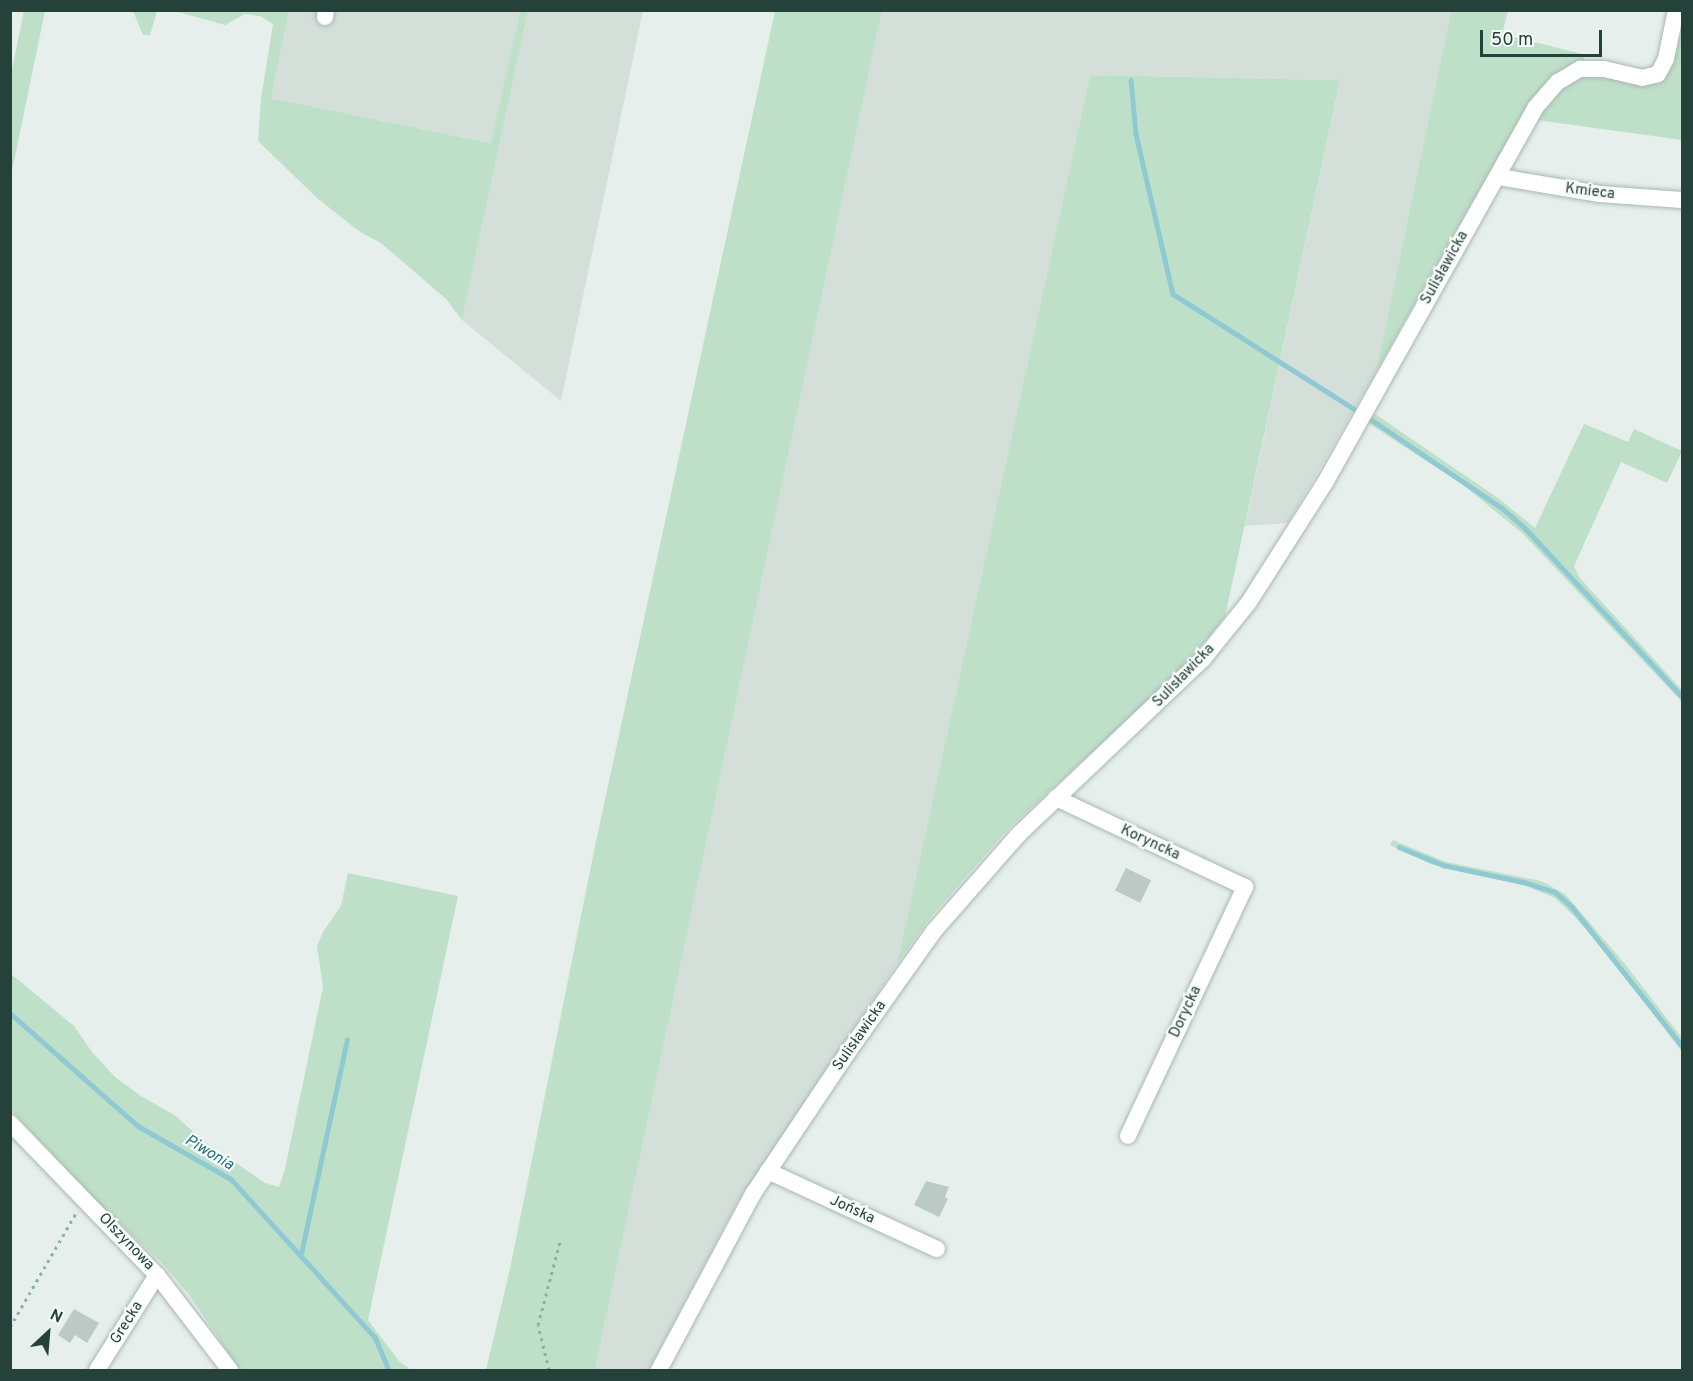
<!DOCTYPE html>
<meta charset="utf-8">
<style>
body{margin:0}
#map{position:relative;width:1693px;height:1381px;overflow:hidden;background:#e6efeb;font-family:Overpass,sans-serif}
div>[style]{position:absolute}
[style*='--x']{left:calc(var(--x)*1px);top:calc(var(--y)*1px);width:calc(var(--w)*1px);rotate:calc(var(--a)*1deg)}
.built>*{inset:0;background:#d4dfda}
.green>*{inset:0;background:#bfe0c8}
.stream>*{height:4.5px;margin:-2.25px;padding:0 2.25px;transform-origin:2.25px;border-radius:2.25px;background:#8ec9d4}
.building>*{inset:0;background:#bbcac4;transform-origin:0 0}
.path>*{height:3px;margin-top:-1.5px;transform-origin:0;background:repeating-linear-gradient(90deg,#86b3a5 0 3px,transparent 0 7.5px)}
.roads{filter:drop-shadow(0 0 2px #a8b8b2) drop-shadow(0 0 2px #a8b8b2)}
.minor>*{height:16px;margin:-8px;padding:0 8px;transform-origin:8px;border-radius:8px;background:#fff}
span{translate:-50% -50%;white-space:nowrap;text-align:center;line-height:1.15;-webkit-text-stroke:4.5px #f7fbf9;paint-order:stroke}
.street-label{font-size:15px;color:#24423a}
.water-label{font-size:16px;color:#1c6f80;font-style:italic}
.frame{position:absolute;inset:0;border:12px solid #24423a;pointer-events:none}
.north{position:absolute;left:18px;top:1303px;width:60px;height:60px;-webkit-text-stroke:4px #f7fbf9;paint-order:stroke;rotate:26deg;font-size:16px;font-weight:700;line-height:24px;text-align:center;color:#24423a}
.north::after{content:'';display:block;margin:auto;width:21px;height:27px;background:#24423a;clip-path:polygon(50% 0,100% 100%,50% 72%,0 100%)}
.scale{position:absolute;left:1480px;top:30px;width:122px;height:27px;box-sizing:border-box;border:3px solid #24423a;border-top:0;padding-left:8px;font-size:18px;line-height:21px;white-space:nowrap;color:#24423a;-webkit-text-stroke:4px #f7fbf9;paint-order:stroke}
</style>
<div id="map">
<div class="built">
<i style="clip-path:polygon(289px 11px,520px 11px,492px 143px,271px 98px)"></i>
<i style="clip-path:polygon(528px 11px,643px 11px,561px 401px,462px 320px)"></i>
<i style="clip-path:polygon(882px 11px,1451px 11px,1376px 372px,1288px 523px,1245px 526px,1341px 77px,1337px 80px,1090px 75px,897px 964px,737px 1203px,649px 1370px,595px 1370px)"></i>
</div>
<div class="green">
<i style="clip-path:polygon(24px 11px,45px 11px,11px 176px,11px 74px)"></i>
<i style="clip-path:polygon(133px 11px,157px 11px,150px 35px,143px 35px)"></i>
<i style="clip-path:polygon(175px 11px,289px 11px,271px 98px,491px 143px,520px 11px,528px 11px,462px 320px,446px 299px,381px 243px,360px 232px,317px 198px,258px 141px,261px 99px,273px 24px,260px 16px,245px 14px,225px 25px)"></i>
<i style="clip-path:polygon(775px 11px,882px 11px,595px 1370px,486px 1370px,510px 1269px,594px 851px)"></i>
<i style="clip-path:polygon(1451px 11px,1508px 11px,1502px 34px,1586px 55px,1583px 61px,1574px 64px,1468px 209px,1376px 372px)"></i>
<i style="clip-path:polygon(1682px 15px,1682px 140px,1537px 120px,1544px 106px,1569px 80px,1592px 74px,1646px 85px,1659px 84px,1672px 65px)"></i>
<i style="clip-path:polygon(1090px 75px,1337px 80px,1341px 76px,1225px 617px,1180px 672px,1008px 829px,930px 918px,897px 964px)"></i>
<i style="clip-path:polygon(1375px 414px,1498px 498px,1535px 528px,1584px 424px,1628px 442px,1634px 429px,1682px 451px,1667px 483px,1621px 462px,1574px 566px,1579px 577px,1682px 690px,1682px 702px,1522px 533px,1463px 485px,1368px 423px)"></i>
<i style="clip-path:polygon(1393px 840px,1446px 862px,1541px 881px,1565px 894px,1625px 964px,1682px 1038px,1682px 1052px,1616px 965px,1578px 920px,1555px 898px,1526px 886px,1430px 864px,1390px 845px)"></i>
<i style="clip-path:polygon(348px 873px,458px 896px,368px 1320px,399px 1361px,411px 1370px,240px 1370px,190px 1296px,163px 1264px,90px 1195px,11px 1110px,10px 973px,74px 1026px,92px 1052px,115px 1077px,141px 1096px,176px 1116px,202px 1140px,265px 1183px,279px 1187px,285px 1169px,323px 987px,317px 946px,323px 932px,341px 906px)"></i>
</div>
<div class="stream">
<i style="--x:1131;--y:80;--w:54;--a:84.7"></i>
<i style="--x:1136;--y:134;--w:164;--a:77"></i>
<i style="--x:1173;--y:294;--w:214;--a:32.4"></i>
<i style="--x:1372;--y:420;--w:157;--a:34.1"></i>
<i style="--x:1502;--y:508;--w:32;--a:41"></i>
<i style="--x:1526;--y:529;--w:229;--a:47"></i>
<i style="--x:1399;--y:847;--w:48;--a:22.2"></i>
<i style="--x:1443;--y:865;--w:83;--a:11.9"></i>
<i style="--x:1524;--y:882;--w:33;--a:18"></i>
<i style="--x:1555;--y:892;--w:23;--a:41"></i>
<i style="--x:1572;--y:907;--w:177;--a:51.6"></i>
<i style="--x:10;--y:1013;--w:171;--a:41.4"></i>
<i style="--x:138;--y:1126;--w:107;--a:29.7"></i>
<i style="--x:231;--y:1179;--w:214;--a:47.7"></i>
<i style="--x:375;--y:1337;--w:36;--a:67"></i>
<i style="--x:301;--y:1254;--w:219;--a:-77.9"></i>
</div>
<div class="building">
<i style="left:1126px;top:868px;width:28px;height:25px;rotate:26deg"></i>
<i style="clip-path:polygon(926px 1181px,949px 1187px,945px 1197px,948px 1199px,939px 1217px,914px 1205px)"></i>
<i style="clip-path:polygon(74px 1309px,99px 1323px,87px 1343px,75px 1335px,70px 1343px,58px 1335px)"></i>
</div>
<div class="path">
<i style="--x:10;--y:1327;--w:132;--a:-59.9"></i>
<i style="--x:549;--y:1370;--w:46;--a:-103.7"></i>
<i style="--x:538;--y:1325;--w:86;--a:-75.2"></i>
</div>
<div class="roads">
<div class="minor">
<i style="--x:325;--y:17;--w:7;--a:-82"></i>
<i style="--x:1499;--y:177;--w:102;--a:9.6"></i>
<i style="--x:1600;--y:194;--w:82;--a:4.2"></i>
<i style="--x:1056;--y:798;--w:209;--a:25.2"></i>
<i style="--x:1245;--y:887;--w:275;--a:115.2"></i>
<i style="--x:10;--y:1123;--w:211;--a:46"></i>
<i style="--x:157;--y:1275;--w:120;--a:52.5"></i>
<i style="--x:768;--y:1171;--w:186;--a:24.8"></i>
<i style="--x:97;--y:1370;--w:112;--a:-57.7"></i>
<i style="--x:659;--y:1370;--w:200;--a:-61.9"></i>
<i style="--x:753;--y:1194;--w:171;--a:-56.2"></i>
<i style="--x:848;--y:1052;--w:148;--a:-54.6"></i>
<i style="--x:934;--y:931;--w:128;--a:-48.8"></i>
<i style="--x:1018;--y:835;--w:255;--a:-43.6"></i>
<i style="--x:1203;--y:659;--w:73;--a:-51.1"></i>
<i style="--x:1249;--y:602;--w:143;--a:-57.5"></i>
<i style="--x:1326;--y:481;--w:428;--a:-60.7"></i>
<i style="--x:1535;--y:108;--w:35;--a:-49"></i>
<i style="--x:1558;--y:82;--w:26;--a:-31"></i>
<i style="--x:1580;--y:69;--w:24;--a:0"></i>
<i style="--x:1604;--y:69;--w:39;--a:13"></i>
<i style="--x:1642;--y:78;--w:16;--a:-14"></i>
<i style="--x:1658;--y:74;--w:17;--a:-62"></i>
<i style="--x:1666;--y:59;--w:50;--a:-78.5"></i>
</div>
</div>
<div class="street-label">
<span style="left:1590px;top:192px;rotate:7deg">Kmieca</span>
<span style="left:1445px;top:268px;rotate:-61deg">Sulisławicka</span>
<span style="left:1184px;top:676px;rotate:-46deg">Sulisławicka</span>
<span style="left:1150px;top:843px;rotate:25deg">Koryncka</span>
<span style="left:1186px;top:1012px;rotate:-65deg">Dorycka</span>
<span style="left:860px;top:1036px;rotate:-55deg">Sulisławicka</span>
<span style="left:852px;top:1210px;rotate:25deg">Jońska</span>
<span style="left:126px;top:1242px;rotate:46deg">Olszynowa</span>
<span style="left:127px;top:1323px;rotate:-58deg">Grecka</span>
</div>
<div class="water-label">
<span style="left:209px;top:1153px;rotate:31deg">Piwonia</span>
</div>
<div class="frame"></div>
<div class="north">N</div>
<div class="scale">50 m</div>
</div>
